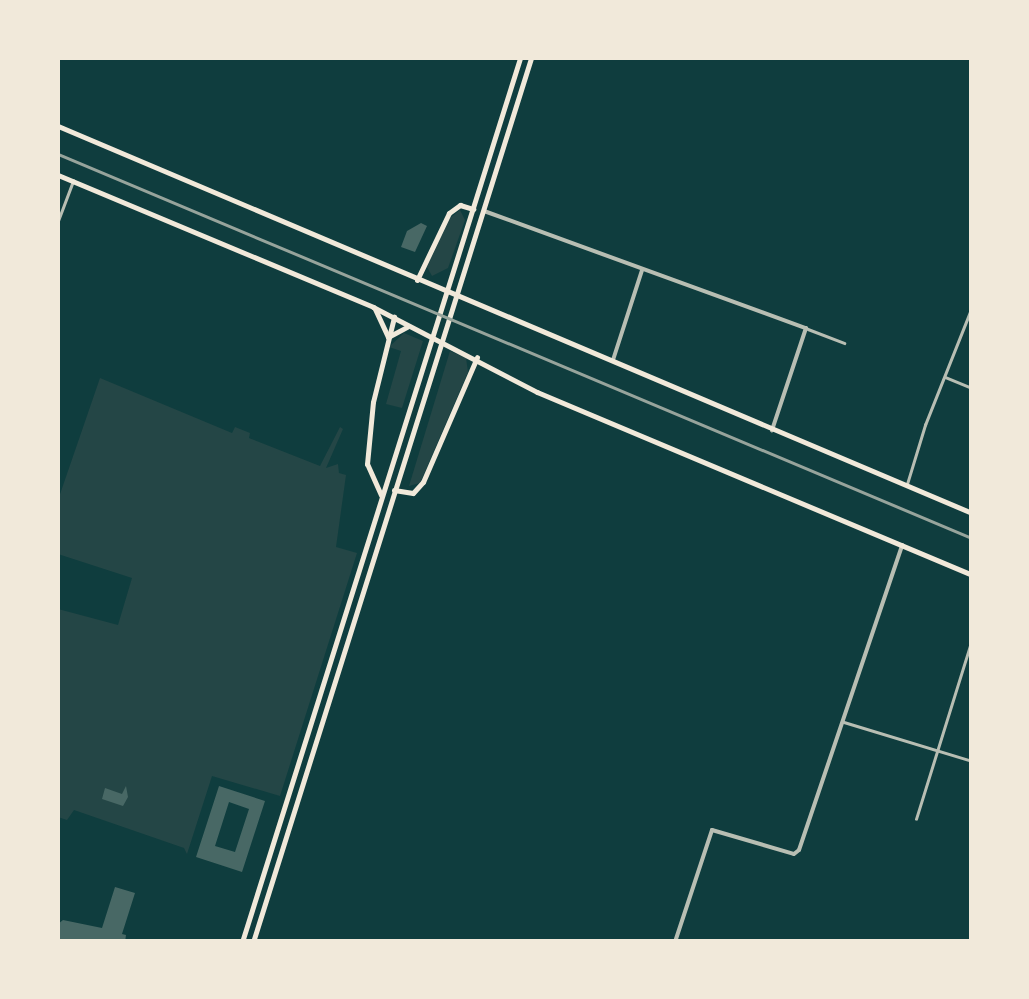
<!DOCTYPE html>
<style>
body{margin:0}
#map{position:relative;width:1029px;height:999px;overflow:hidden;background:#0f3d3e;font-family:"Golos Text",sans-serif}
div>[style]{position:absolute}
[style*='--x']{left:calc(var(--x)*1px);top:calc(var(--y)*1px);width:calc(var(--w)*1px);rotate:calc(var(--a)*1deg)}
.green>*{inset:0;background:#244646}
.building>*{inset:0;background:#486865}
.minor>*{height:2.5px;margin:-1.25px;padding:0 1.25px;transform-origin:1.25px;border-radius:1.25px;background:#b8beb3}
.tertiary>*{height:4px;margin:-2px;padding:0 2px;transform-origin:2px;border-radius:2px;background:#b8beb3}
.primary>*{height:5px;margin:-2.5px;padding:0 2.5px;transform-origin:2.5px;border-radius:2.5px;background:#f1e9da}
.rail>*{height:2.5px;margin:-1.25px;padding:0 1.25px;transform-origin:1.25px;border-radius:1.25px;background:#97a49c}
span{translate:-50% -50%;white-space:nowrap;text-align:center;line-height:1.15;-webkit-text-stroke:10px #f1e9da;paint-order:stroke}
.frame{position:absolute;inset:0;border:60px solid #f1e9da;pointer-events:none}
</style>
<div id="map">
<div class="green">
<i style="clip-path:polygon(460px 210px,465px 220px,448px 268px,432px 276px,427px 267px,450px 218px)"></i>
<i style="clip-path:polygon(404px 333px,423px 341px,402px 408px,386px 404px,401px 351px,389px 347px)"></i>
<i style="clip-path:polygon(450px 351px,466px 358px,468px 372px,420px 483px,409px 486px)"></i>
<i style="clip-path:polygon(100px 378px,232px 433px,235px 427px,250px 433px,249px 438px,320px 466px,340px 427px,343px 429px,326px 468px,338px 464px,339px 473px,346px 475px,336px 547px,357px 553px,280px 796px,212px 776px,187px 854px,184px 848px,74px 810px,67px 820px,58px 817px,58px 609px,118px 625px,132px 578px,58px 554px,58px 500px)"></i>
</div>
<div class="building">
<i style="clip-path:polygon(421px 223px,427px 226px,415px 252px,401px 247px,407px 231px)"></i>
<i style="clip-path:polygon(126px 786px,128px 797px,123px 806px,102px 799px,105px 788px,122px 794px)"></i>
<i style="clip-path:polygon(evenodd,219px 786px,265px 801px,242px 872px,196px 857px,219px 786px,229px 802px,249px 809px,235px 852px,215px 846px,229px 802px)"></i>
<i style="clip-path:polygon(115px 887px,135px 893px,122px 934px,126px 935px,125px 942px,58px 942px,58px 924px,63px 920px,102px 928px)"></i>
</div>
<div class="minor">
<i style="--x:58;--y:221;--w:43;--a:-69.4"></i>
<i style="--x:808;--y:329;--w:39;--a:21"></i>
<i style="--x:945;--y:377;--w:29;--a:22"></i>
<i style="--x:907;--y:484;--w:62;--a:-73"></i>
<i style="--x:925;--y:425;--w:127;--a:-68.3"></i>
<i style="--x:844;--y:722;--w:134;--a:16.9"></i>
<i style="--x:916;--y:819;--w:189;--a:-72.7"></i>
</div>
<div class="tertiary">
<i style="--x:484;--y:211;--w:343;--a:20"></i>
<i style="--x:806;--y:328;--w:108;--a:108.4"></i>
<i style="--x:613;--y:360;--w:95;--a:-72.1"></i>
<i style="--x:675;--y:942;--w:118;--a:-71.7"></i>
<i style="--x:712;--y:830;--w:85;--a:16.3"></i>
<i style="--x:794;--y:854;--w:6;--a:-39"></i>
<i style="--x:799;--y:850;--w:322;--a:-71.3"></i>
</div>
<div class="primary">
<i style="--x:58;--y:126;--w:993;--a:22.95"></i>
<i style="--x:58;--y:175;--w:342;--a:22.7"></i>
<i style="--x:373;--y:307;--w:185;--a:27.4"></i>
<i style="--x:537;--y:392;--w:472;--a:22.8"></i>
<i style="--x:417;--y:280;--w:74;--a:-64.5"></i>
<i style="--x:449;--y:213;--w:14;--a:-36"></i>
<i style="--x:460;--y:205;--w:14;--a:17"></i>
<i style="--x:375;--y:309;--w:31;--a:65"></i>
<i style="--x:388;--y:337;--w:21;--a:-28"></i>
<i style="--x:394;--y:490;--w:19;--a:9"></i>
<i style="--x:413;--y:493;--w:15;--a:-48"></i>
<i style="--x:423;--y:482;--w:136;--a:-66.6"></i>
<i style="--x:381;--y:495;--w:34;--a:-114"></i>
<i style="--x:367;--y:464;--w:62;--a:-84.5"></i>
<i style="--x:373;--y:402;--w:88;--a:-76.1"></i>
<i style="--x:242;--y:942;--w:927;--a:-72.54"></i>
<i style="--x:253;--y:942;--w:927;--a:-72.54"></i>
</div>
<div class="rail">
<i style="--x:58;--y:154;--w:991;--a:22.79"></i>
</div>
<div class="frame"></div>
</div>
